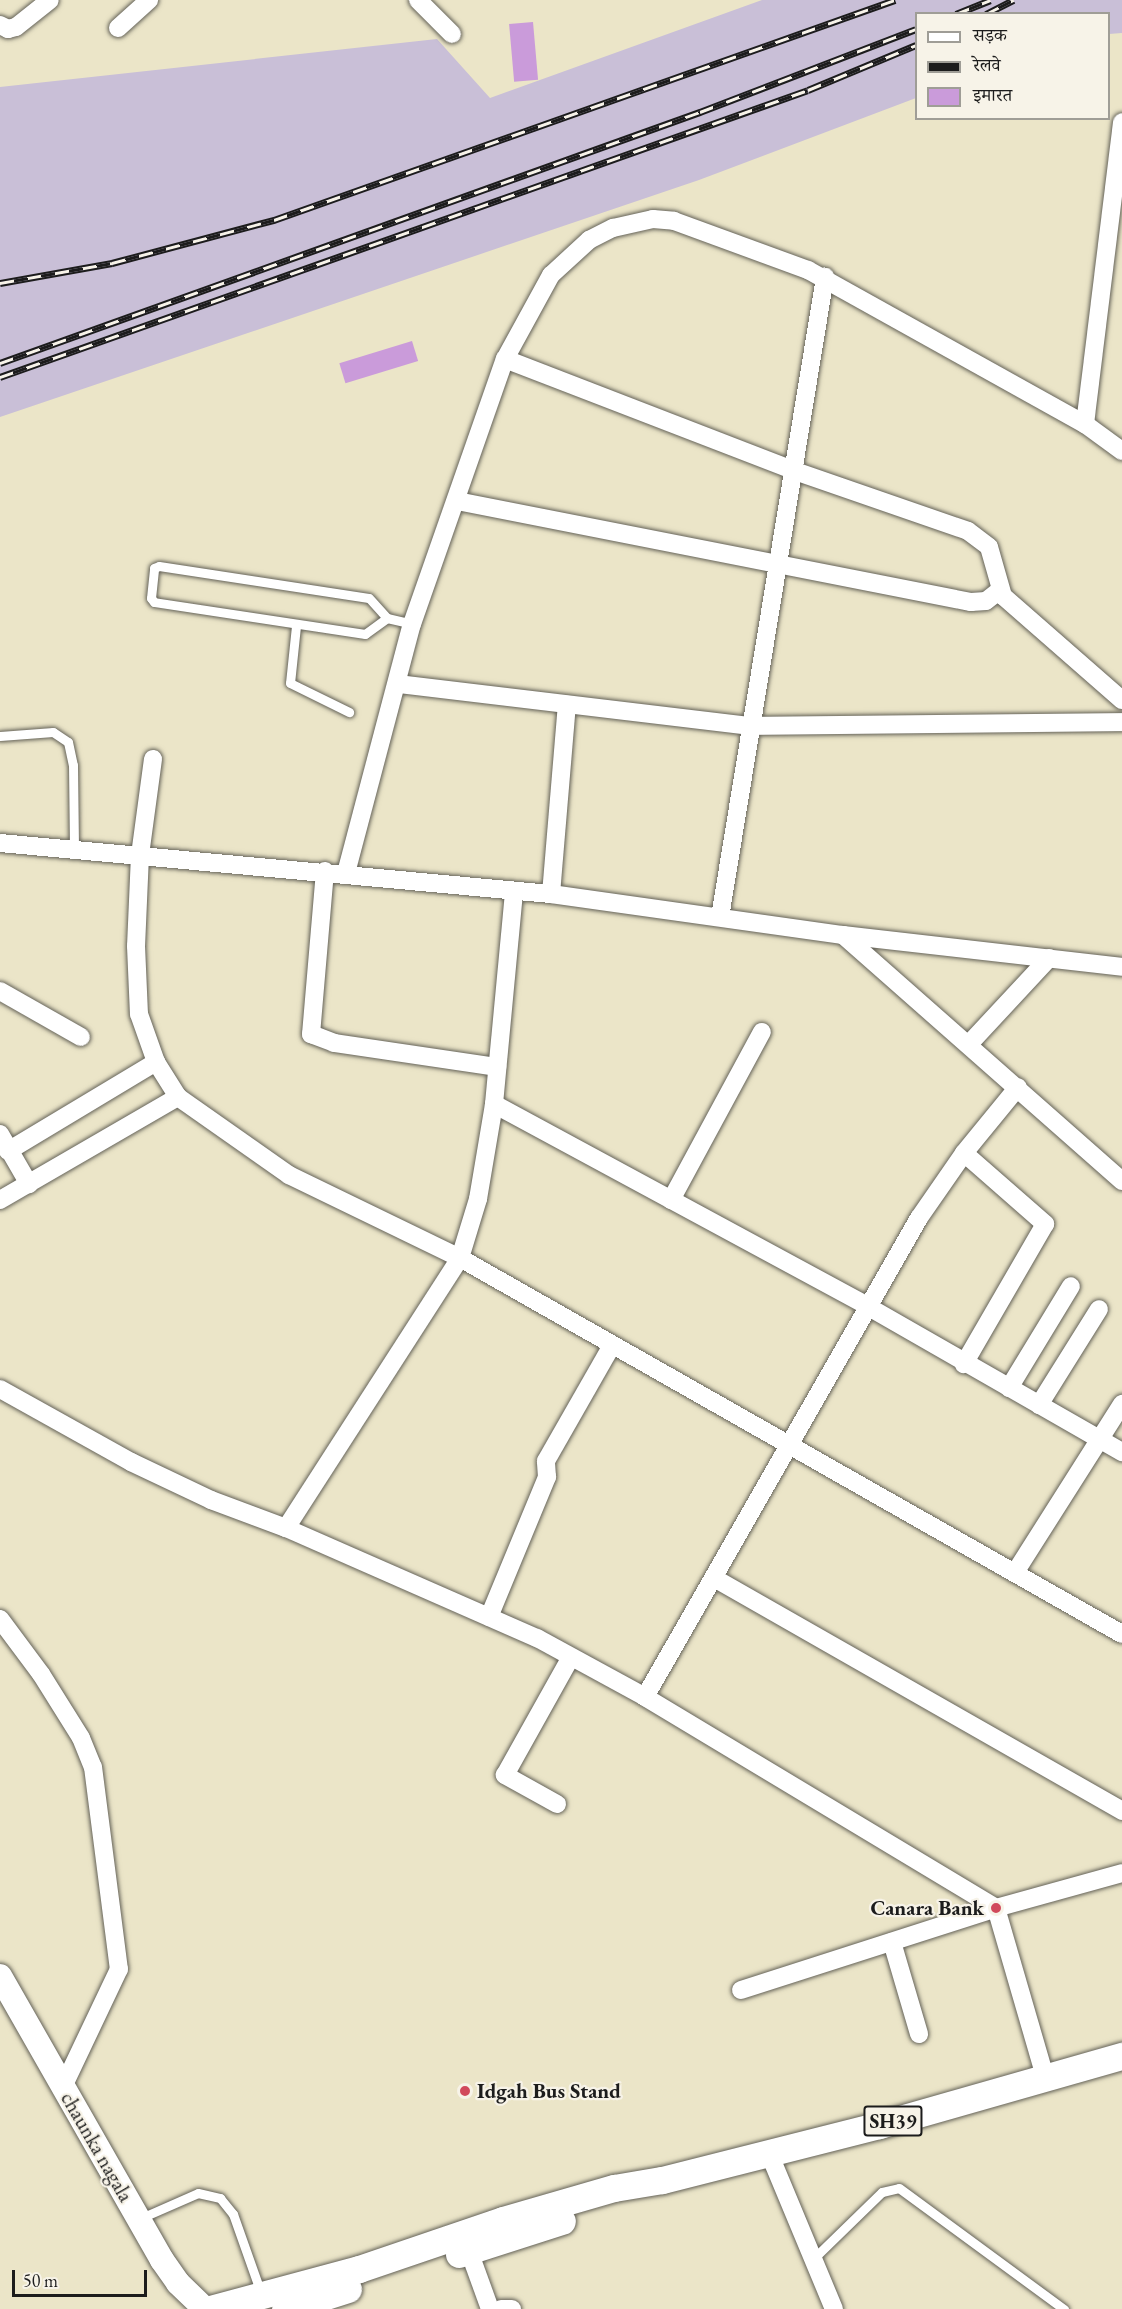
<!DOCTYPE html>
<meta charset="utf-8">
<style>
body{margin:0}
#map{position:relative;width:1122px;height:2309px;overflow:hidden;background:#ebe5c8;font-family:"EB Garamond","Noto Serif Devanagari",serif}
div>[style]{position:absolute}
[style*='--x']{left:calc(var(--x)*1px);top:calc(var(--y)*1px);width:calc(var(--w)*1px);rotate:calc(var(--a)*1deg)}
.industrial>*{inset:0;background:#c9bfd7}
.building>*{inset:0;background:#ca9bda;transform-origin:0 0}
.roads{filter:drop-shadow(0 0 2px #646258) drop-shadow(0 0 2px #646258)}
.service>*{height:9px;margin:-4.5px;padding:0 4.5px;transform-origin:4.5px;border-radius:4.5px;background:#fff}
.minor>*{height:18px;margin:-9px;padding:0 9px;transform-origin:9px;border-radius:9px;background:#fff}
.secondary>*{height:24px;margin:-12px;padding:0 12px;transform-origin:12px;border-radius:12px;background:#fff}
.primary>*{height:27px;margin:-13.5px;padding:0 13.5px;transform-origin:13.5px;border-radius:13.5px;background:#fff}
.rail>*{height:7px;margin-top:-3.5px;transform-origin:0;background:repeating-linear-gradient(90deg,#f7f3e8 0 14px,#1c1c1c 0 28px);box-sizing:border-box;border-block:2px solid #1c1c1c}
.dots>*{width:16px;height:16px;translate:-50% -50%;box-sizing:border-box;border:3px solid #f7f3e8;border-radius:50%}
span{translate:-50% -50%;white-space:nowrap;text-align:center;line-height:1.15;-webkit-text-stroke:4.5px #f7f3e8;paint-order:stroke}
.shield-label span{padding:2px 4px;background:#f7f3e8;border:2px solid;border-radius:4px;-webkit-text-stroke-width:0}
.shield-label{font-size:20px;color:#1c1c1c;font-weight:700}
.poi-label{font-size:21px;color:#1c1c1c;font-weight:700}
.right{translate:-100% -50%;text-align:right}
.left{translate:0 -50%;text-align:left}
.street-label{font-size:21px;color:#1c1c1c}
.legend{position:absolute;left:915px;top:12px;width:195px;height:108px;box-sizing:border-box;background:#f7f3e8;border:2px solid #9f9d96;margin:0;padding:8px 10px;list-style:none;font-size:18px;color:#1c1c1c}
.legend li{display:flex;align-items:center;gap:12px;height:30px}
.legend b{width:30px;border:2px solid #9f9d96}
.scale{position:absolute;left:12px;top:2270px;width:135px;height:27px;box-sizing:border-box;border:3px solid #1c1c1c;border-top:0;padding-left:8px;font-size:18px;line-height:21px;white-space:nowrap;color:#1c1c1c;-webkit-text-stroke:4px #f7f3e8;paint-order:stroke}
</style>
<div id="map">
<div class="industrial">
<i style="clip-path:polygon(762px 0,1122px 0,1122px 33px,1109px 34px,1108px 14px,916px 14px,916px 98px,699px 180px,0 417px,0 87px,437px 39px,490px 98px)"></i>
</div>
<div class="building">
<i style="left:533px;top:22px;width:58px;height:24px;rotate:85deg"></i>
<i style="left:412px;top:341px;width:21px;height:76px;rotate:73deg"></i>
</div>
<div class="roads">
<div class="service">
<i style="--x:387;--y:618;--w:27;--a:144"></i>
<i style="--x:365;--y:634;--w:213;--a:-171.4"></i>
<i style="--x:154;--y:602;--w:5;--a:-127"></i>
<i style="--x:151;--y:598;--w:30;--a:-84"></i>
<i style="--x:154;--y:568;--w:5;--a:-22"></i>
<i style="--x:159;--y:566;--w:212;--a:8.7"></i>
<i style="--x:369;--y:598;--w:27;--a:48"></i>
<i style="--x:387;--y:618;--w:26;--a:13"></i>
<i style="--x:296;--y:626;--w:57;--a:96"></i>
<i style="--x:290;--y:683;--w:66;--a:26.2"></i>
<i style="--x:0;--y:736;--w:53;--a:-4.3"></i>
<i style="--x:53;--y:732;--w:18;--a:34"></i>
<i style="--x:68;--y:742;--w:24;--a:78"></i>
<i style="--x:73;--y:765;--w:84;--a:89.3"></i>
<i style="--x:141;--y:2218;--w:62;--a:-23.7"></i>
<i style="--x:198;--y:2193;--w:23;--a:13"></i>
<i style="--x:220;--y:2198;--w:21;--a:51"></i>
<i style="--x:233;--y:2214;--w:84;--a:70.5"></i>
<i style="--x:813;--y:2259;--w:96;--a:-44.2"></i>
<i style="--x:882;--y:2192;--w:17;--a:-13"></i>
<i style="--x:899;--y:2188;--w:205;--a:36.3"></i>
</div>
<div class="minor">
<i style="--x:418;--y:0;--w:48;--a:45"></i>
<i style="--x:0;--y:25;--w:9;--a:27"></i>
<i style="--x:8;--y:29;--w:8;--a:-14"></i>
<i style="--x:16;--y:27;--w:43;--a:-38.5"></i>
<i style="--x:118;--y:28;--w:42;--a:-42.1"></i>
<i style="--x:505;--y:359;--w:308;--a:21.1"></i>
<i style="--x:792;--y:470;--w:186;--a:19.1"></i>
<i style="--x:968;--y:531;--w:26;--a:37"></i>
<i style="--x:989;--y:547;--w:51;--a:74.1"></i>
<i style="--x:1003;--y:596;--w:158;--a:41.2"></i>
<i style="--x:1085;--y:424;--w:304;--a:-83"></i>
<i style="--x:457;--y:501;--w:524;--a:11.12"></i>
<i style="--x:971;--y:602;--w:15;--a:-4"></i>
<i style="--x:986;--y:601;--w:18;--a:-38"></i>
<i style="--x:398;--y:684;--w:355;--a:6.8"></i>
<i style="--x:751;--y:726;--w:371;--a:-0.6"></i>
<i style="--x:153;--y:759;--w:97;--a:97.7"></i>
<i style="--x:140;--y:855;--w:91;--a:92.5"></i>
<i style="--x:136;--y:946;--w:68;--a:87.5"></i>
<i style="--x:139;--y:1014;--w:51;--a:70.5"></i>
<i style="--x:156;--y:1062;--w:41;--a:57.8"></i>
<i style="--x:178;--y:1097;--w:136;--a:35.1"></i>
<i style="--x:289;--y:1175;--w:190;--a:25.9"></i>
<i style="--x:460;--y:1258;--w:761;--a:29.6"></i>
<i style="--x:0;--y:843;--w:553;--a:5.29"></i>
<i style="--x:551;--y:894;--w:295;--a:8"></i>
<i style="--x:843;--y:935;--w:281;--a:6.5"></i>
<i style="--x:325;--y:871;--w:164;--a:94.9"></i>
<i style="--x:311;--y:1034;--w:25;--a:21"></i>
<i style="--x:334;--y:1043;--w:165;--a:8.4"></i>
<i style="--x:346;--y:873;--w:258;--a:-75.2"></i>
<i style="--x:412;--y:624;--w:281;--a:-70.7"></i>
<i style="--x:505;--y:359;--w:96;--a:-61.3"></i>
<i style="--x:551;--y:275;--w:52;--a:-42.6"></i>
<i style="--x:589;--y:240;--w:27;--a:-27"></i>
<i style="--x:613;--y:228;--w:41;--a:-12.7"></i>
<i style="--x:653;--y:219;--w:21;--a:5"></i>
<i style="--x:674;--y:221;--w:143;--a:20.1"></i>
<i style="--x:808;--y:270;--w:317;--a:29.1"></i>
<i style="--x:1085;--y:424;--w:46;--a:36.1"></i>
<i style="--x:551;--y:894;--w:190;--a:-85.2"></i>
<i style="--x:720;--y:917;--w:649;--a:-80.68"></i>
<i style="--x:843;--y:935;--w:372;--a:41.4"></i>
<i style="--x:0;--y:991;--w:93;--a:29.6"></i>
<i style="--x:970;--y:1043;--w:116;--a:-47.1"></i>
<i style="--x:494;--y:1104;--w:424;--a:28.4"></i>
<i style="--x:867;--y:1306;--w:294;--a:29.8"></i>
<i style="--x:0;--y:1134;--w:58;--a:59.9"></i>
<i style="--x:8;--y:1151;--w:173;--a:-31"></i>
<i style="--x:964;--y:1153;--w:108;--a:41.2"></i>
<i style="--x:1045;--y:1224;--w:162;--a:120.1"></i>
<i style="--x:0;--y:1200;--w:206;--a:-30.1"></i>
<i style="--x:671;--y:1200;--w:191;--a:-61.6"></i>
<i style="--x:1009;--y:1388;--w:119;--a:-58.7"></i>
<i style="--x:0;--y:1389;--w:150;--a:29.1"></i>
<i style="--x:131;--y:1462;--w:89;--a:25.4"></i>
<i style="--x:211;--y:1500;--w:80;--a:20.5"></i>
<i style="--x:286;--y:1528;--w:274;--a:23.7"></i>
<i style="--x:537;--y:1638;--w:123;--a:28.6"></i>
<i style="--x:645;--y:1697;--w:410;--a:31"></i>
<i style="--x:996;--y:1908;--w:179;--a:73.8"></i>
<i style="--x:1039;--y:1405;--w:113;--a:-58"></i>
<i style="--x:286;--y:1528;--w:321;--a:-57.2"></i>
<i style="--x:460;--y:1258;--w:62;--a:-73"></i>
<i style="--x:478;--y:1199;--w:96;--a:-80.4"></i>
<i style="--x:494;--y:1104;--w:213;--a:-84.6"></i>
<i style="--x:1016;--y:1571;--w:198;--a:-57.6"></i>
<i style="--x:714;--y:1578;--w:470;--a:29.7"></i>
<i style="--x:489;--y:1617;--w:152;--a:-67.5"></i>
<i style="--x:547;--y:1477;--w:16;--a:-94"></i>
<i style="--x:546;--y:1461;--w:131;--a:-60.3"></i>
<i style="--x:0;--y:1619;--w:69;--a:53.3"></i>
<i style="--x:41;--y:1674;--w:75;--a:58"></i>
<i style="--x:81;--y:1738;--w:31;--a:68"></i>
<i style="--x:93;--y:1767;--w:204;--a:82.7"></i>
<i style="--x:119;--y:1969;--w:131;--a:115.4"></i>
<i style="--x:645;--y:1697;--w:552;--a:-60.23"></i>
<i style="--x:919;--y:1218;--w:79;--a:-55.3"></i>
<i style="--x:964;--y:1153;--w:85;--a:-50.7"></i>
<i style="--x:557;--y:1804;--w:60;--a:-150.9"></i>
<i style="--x:505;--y:1775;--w:135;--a:-60.8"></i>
<i style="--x:892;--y:1942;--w:96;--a:73.6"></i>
<i style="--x:741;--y:1990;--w:268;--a:-17.8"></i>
<i style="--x:996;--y:1908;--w:131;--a:-15.5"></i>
<i style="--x:769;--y:2153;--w:169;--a:67.4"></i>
<i style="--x:469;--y:2251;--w:62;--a:70.1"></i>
<i style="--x:501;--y:2309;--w:11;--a:0"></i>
</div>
<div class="secondary">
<i style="--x:0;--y:1976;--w:327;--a:60.3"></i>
<i style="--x:162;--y:2260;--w:28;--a:55"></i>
<i style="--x:178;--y:2283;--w:37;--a:44"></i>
</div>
<div class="primary">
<i style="--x:459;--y:2254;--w:108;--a:-17.8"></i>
<i style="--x:210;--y:2309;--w:154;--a:-15"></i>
<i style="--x:359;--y:2269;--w:152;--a:-18.8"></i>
<i style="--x:503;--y:2220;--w:116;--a:-16.1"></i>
<i style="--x:614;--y:2188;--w:49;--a:-9.5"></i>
<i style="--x:662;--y:2180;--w:224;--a:-14.2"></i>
<i style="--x:879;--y:2125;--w:253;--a:-15.9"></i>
<i style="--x:285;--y:2309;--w:66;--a:-17.6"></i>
</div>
</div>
<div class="rail">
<i style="--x:956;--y:14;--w:37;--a:-22"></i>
<i style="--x:986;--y:14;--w:31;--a:-27"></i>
<i style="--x:0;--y:283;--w:114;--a:-10.1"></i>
<i style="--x:112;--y:263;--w:168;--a:-14.9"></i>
<i style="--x:274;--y:220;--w:659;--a:-19.51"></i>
<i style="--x:0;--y:363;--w:744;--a:-19.73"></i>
<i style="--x:700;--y:112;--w:231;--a:-21"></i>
<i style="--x:0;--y:377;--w:857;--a:-19.55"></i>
<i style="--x:808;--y:90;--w:117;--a:-22.6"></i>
</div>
<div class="dots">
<i style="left:996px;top:1908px;background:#d1495b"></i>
<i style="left:465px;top:2091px;background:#d1495b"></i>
</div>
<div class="shield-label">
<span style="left:893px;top:2121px">SH39</span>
</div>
<div class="poi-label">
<span class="right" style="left:984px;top:1908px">Canara Bank</span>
<span class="left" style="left:477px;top:2091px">Idgah Bus Stand</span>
</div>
<div class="street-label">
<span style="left:97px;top:2147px;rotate:60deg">chaunka nagala</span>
</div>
<ul class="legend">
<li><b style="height:8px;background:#fff"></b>सड़क</li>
<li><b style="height:8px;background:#1c1c1c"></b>रेलवे</li>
<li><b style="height:16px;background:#ca9bda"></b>इमारत</li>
</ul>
<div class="scale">50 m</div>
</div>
